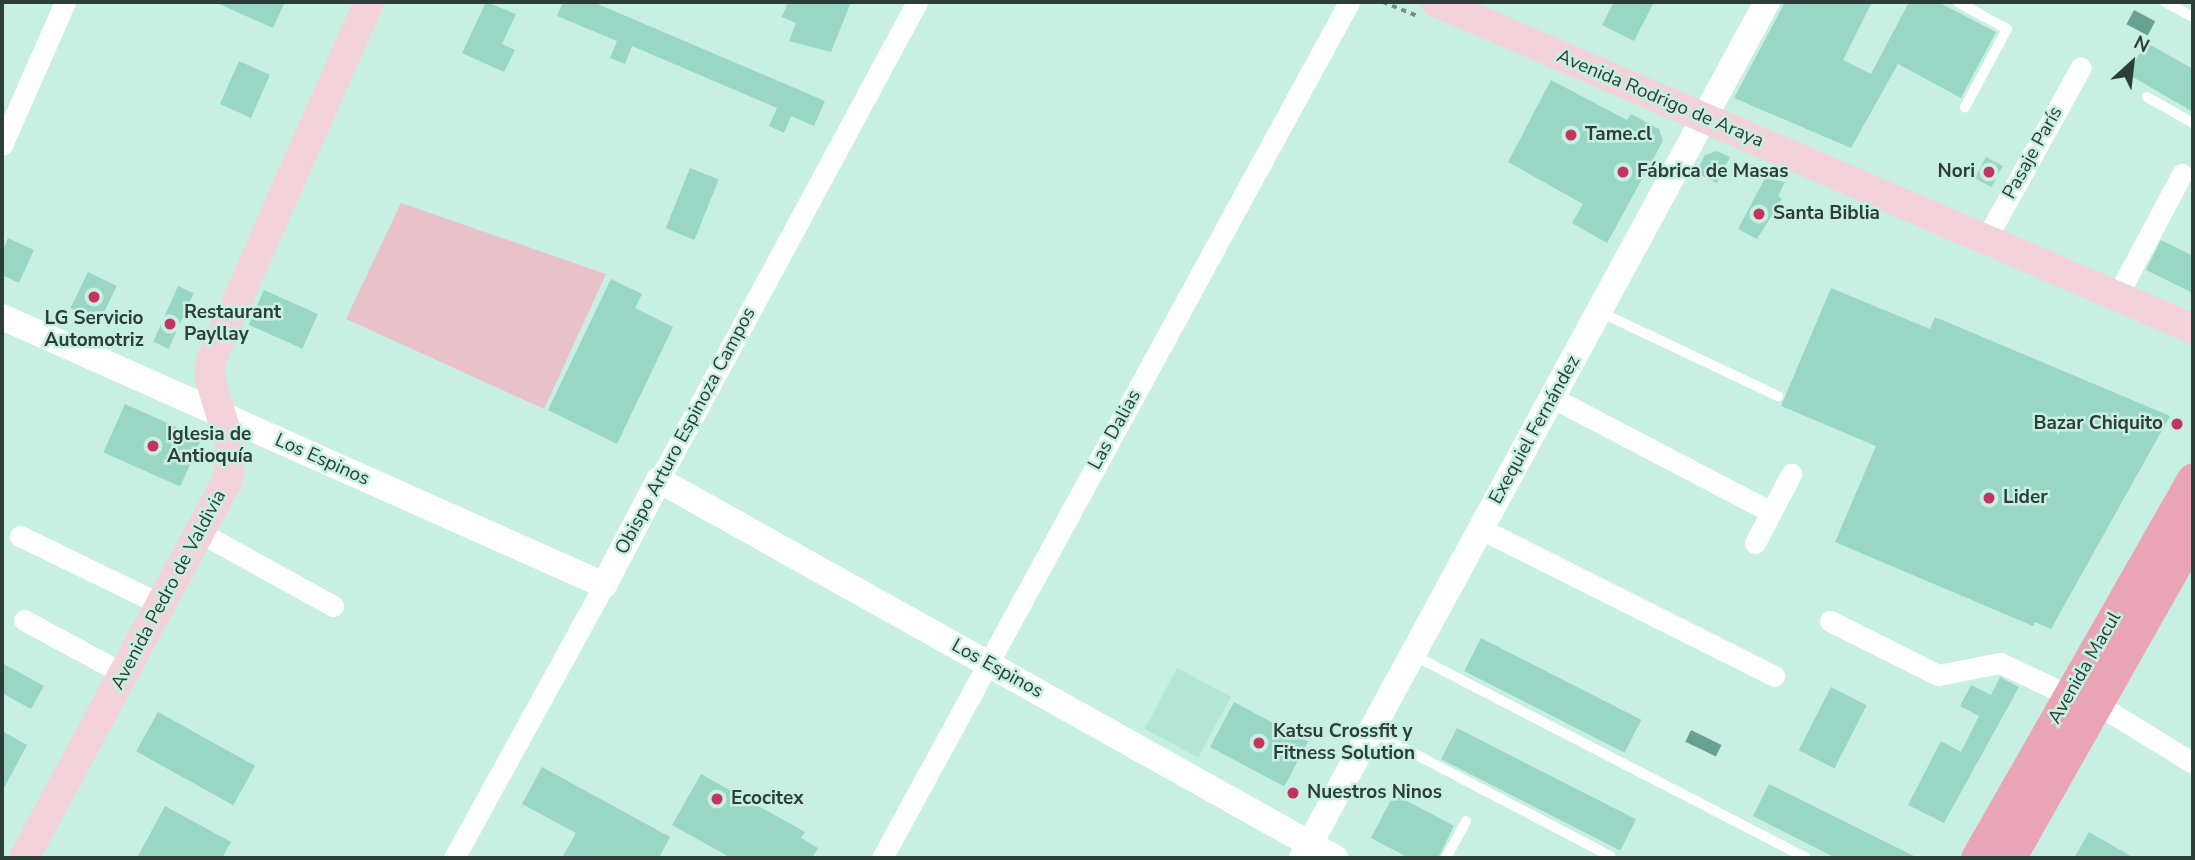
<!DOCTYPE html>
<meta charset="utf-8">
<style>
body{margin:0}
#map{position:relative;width:2195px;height:860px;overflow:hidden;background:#c7f0e2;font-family:"Nunito Sans",sans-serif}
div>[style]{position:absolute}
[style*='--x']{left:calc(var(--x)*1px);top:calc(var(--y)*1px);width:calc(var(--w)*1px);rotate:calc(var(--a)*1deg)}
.built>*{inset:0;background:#b4e6d6;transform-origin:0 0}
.green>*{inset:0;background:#e8c2c8}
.water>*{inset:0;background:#67a190;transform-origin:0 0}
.building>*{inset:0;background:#9ad6c4;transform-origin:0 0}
.path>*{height:3.5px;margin-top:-1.75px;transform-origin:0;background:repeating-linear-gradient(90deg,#728e85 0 5px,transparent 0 10px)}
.service>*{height:10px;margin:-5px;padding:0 5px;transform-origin:5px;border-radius:5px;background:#fff}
.minor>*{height:21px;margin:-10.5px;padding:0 10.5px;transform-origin:10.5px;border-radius:10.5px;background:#fff}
.tertiary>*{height:26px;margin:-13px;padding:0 13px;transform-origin:13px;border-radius:13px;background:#fff}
.secondary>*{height:30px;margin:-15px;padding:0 15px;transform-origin:15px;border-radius:15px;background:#f4d2da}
.primary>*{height:33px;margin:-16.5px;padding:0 16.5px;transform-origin:16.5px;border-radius:16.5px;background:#e9a5b5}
.dots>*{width:19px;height:19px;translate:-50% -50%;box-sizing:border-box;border:4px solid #c7f0e2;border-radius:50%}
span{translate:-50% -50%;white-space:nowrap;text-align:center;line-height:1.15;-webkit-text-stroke:5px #c7f0e2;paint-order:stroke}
.street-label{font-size:19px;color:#2d3d38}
.poi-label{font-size:19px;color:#2d3d38;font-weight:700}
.left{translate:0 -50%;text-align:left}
.right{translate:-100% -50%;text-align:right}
.frame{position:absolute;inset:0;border:4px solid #2d3d38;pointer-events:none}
.north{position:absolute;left:2097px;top:28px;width:70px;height:70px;-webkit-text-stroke:5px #c7f0e2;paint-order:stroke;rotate:27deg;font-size:19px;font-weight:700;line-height:28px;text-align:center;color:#2d3d38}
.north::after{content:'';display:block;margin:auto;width:24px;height:32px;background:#2d3d38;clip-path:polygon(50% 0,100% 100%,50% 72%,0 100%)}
</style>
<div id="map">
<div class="built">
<i style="left:1177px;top:668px;width:61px;height:69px;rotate:28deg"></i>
</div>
<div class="green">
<i style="clip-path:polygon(401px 203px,606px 274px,544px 409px,346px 319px)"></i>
</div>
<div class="water">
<i style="left:2134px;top:10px;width:24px;height:16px;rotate:28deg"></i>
<i style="left:1691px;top:730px;width:34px;height:13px;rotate:26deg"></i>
</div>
<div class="building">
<i style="clip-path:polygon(215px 2px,285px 2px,273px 28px)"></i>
<i style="clip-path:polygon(486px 2px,516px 14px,502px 44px,515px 50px,504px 72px,462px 53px)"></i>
<i style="clip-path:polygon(563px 2px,593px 2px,825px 101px,814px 126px,791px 116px,784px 133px,769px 126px,777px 108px,632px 46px,625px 64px,610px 58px,617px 41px,557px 16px)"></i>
<i style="clip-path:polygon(788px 2px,851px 2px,831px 52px,789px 41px,796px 23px,782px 17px)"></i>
<i style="clip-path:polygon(1614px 2px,1654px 2px,1634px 41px,1602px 25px)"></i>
<i style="clip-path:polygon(1785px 2px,1872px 2px,1843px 60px,1871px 74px,1909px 2px,1938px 2px,1996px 32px,1961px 98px,1898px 64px,1851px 148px,1734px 98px)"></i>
<i style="clip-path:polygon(2147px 43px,2193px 69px,2193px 112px,2126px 73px)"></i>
<i style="left:239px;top:61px;width:34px;height:47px;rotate:24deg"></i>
<i style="clip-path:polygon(1551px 80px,1627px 120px,1631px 114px,1659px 129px,1663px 141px,1607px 243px,1572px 223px,1583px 204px,1508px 162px)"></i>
<i style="clip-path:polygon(1717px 151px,1730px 157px,1717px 183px,1696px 173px,1705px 155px)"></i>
<i style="left:1986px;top:157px;width:19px;height:24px;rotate:28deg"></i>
<i style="left:690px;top:168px;width:31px;height:65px;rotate:22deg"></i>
<i style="clip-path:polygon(1765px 178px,1785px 182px,1778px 196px,1782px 199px,1757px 239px,1738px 229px)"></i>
<i style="clip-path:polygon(8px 238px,34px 250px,19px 283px,2px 275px,2px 252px)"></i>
<i style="clip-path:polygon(2161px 240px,2193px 256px,2193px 293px,2146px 270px)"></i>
<i style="left:88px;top:272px;width:32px;height:40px;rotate:26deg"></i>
<i style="clip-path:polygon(611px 279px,642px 294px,635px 308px,673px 327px,617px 444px,548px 410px)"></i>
<i style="left:178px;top:286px;width:17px;height:61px;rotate:24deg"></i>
<i style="clip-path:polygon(1831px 288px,1930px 329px,1935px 317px,2170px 416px,2051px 629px,2035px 622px,2033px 626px,1835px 542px,1876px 446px,1781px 406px)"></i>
<i style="left:264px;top:290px;width:59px;height:38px;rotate:24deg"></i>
<i style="left:125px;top:404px;width:84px;height:53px;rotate:24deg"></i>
<i style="left:1481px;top:638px;width:180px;height:37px;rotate:27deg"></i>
<i style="clip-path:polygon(2px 663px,44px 686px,31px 709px,2px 693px)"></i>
<i style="clip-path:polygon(2000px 677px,2019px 687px,1944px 823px,1908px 805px,1941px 741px,1961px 752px,1979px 716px,1960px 706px,1971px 685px,1991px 695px)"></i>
<i style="left:1831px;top:687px;width:40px;height:71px;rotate:27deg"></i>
<i style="left:1234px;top:702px;width:84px;height:51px;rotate:28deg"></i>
<i style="left:158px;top:712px;width:111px;height:45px;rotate:29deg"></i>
<i style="left:1457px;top:728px;width:201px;height:35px;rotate:27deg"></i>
<i style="clip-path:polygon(2px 731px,27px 745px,2px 792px)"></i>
<i style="clip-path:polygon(542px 767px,670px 837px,659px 858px,562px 858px,576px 833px,522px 804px)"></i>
<i style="clip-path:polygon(701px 774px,805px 832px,801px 838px,818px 848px,812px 858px,731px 858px,672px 825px)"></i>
<i style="clip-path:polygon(1769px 784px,1918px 858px,1836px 858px,1753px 816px)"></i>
<i style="clip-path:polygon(1394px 794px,1454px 826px,1438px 858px,1409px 858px,1371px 838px)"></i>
<i style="clip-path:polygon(165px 806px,231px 842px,222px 858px,137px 858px)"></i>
<i style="clip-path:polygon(2089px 832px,2134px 858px,2074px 858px)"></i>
</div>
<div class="path">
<i style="--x:1383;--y:2;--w:37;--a:22"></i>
</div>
<div class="service">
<i style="--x:1958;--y:2;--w:56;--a:28.9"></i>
<i style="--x:2007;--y:29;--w:89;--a:118.3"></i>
<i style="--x:2165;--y:2;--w:32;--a:28"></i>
<i style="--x:2147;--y:97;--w:53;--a:29.5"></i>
<i style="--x:1600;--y:312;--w:197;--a:25.3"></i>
<i style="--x:1413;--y:655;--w:442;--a:27.3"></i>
<i style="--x:1371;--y:731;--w:270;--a:27.6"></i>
<i style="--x:1446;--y:858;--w:42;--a:-61.6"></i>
</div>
<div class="minor">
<i style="--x:2;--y:145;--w:156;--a:-66.2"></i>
<i style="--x:1986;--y:239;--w:196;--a:-61.1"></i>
<i style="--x:2117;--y:296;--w:138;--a:-62"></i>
<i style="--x:1553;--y:398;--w:246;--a:27.6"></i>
<i style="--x:659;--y:480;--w:543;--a:-61.64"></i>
<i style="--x:1481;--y:529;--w:328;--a:26.6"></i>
<i style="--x:201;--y:533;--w:151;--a:28.9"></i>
<i style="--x:20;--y:536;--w:158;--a:25.9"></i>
<i style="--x:1755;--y:543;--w:78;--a:-62.4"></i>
<i style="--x:24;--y:620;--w:114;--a:28.4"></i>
<i style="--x:1830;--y:621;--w:121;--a:26.6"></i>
<i style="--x:1938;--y:675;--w:63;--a:-11"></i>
<i style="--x:2000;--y:663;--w:77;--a:25.2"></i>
<i style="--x:2097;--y:704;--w:113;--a:31.6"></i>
<i style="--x:454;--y:858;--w:311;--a:-61.2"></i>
<i style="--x:882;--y:858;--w:975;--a:-61.38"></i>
</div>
<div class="tertiary">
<i style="--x:2;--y:317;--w:659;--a:24"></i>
<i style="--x:604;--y:585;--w:119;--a:-62.4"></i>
<i style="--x:659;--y:480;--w:775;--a:29.21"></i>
<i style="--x:1302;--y:858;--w:974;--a:-61.49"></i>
</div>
<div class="secondary">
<i style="--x:1436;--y:2;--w:825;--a:23.36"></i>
<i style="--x:24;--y:858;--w:430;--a:-61.7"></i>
<i style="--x:228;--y:479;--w:31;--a:-84"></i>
<i style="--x:231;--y:448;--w:73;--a:-106.7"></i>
<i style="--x:210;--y:378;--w:18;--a:-87"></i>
<i style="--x:211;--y:360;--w:391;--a:-66.2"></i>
</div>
<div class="primary">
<i style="--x:1977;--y:858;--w:436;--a:-60.3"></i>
<i style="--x:2009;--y:858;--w:373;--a:-60.5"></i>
</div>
<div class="dots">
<i style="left:1571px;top:135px;background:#c3345f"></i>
<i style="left:1623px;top:172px;background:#c3345f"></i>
<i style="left:1989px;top:172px;background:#c3345f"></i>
<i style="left:1759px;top:214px;background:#c3345f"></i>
<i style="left:94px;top:297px;background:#c3345f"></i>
<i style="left:170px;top:324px;background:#c3345f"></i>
<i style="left:2177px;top:424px;background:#c3345f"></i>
<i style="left:153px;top:446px;background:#c3345f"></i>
<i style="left:1989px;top:498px;background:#c3345f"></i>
<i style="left:1259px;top:743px;background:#c3345f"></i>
<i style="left:1293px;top:793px;background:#c3345f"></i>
<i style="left:717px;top:799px;background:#c3345f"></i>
</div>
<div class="street-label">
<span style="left:1660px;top:99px;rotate:23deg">Avenida Rodrigo de Araya</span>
<span style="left:2033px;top:153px;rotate:-61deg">Pasaje París</span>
<span style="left:1115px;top:430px;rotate:-61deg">Las Dalias</span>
<span style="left:1535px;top:430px;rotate:-61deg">Exequiel Fernández</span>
<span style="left:686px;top:431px;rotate:-62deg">Obispo Arturo Espinoza Campos</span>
<span style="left:322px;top:460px;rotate:24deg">Los Espinos</span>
<span style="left:169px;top:590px;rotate:-62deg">Avenida Pedro de Valdivia</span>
<span style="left:2085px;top:668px;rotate:-60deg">Avenida Macul</span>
<span style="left:997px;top:669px;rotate:29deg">Los Espinos</span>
</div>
<div class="poi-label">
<span class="left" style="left:1585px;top:135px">Tame.cl</span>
<span class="left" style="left:1637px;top:172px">Fábrica de Masas</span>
<span class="right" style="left:1975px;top:172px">Nori</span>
<span class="left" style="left:1773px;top:214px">Santa Biblia</span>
<span class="left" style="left:184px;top:324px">Restaurant<br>Payllay</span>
<span style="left:94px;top:330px">LG Servicio<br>Automotriz</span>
<span class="right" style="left:2163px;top:424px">Bazar Chiquito</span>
<span class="left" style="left:167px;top:446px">Iglesia de<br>Antioquía</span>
<span class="left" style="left:2003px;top:498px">Lider</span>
<span class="left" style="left:1273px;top:743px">Katsu Crossfit y<br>Fitness Solution</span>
<span class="left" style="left:1307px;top:793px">Nuestros Ninos</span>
<span class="left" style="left:731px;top:799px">Ecocitex</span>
</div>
<div class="frame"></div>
<div class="north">N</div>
</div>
